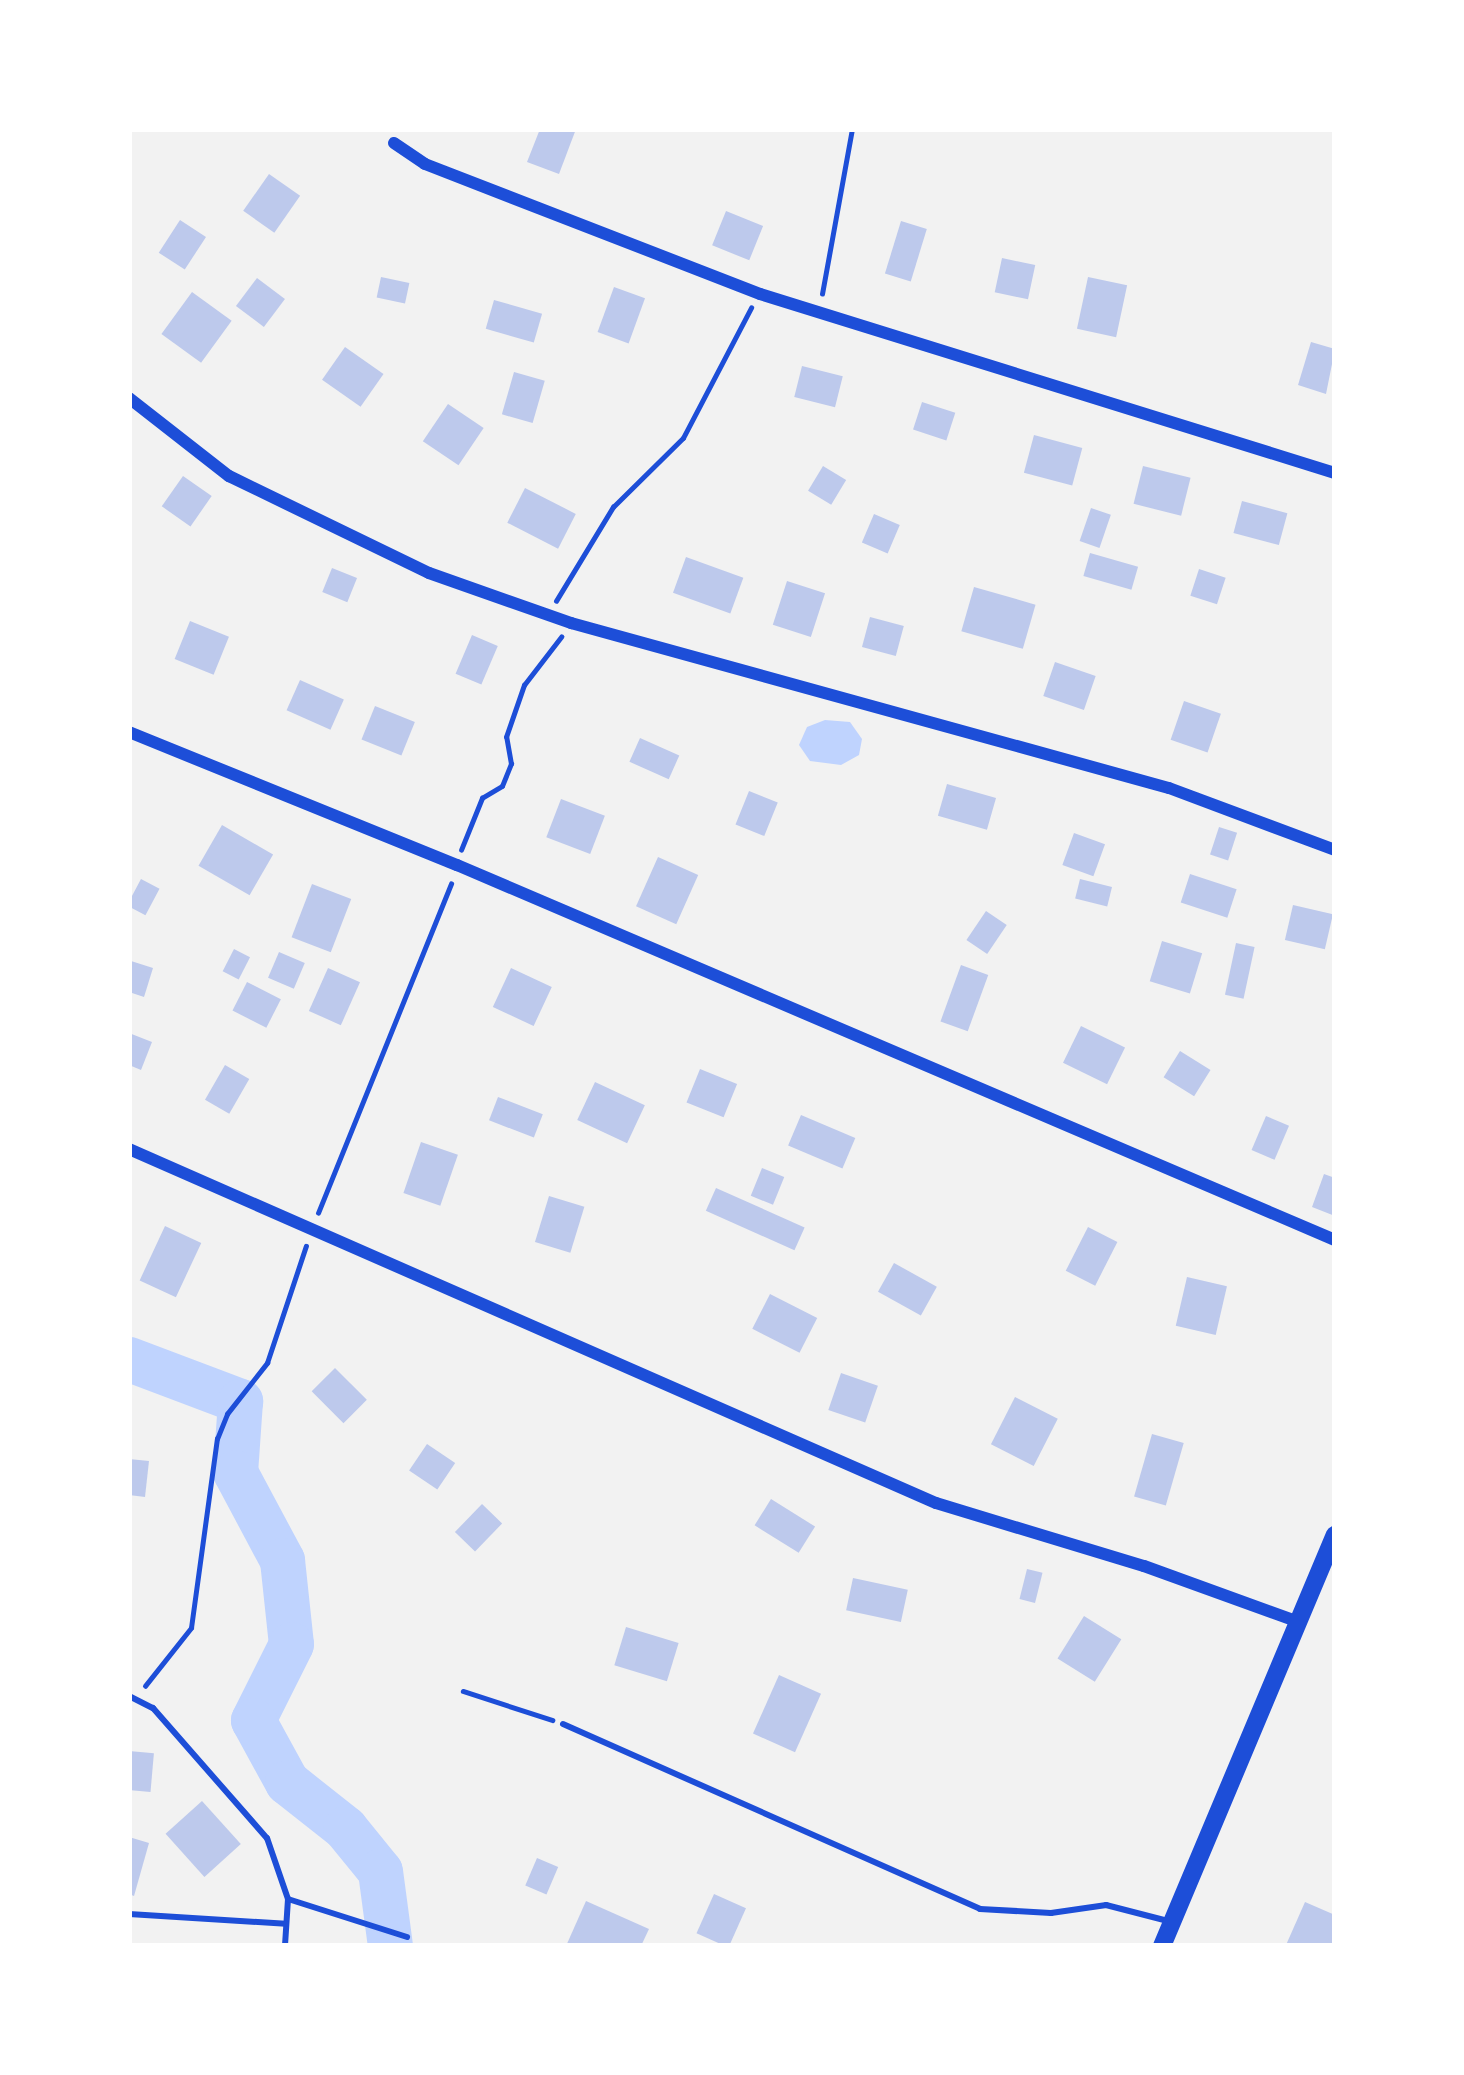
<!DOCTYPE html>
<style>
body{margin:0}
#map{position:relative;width:1464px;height:2075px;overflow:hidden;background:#f2f2f2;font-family:"Fira Sans",sans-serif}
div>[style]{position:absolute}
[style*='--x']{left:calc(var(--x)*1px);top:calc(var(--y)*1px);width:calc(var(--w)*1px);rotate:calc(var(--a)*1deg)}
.water>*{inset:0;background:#bfd3fe}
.river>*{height:45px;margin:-22.5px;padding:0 22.5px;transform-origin:22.5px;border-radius:22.5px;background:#bfd3fe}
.building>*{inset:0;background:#bdc9ec;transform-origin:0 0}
.path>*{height:4.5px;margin:-2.25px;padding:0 2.25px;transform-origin:2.25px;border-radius:2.25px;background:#1d4ed8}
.service>*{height:6px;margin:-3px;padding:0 3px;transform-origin:3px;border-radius:3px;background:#1d4ed8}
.minor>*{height:12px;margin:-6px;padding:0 6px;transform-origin:6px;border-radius:6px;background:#1d4ed8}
.secondary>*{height:18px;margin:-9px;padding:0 9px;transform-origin:9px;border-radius:9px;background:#1d4ed8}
span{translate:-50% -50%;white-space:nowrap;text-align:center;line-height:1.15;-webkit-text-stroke:12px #fff;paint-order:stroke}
.frame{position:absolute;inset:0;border:132px solid #fff;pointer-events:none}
</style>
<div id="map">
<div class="water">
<i style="clip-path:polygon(825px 720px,850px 722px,862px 739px,859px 755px,841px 765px,810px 761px,799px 745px,807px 727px)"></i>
</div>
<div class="river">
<i style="--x:129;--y:1359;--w:119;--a:20.7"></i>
<i style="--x:240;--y:1401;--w:71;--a:94"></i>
<i style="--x:235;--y:1472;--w:100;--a:61.9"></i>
<i style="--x:282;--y:1560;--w:84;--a:83.9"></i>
<i style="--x:291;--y:1644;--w:85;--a:116.6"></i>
<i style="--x:253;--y:1720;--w:71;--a:61.3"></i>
<i style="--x:287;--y:1782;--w:74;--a:38.4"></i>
<i style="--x:345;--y:1828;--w:55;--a:50.9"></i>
<i style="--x:380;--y:1871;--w:76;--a:82.4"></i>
</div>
<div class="building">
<i style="clip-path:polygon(540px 129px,576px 129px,559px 174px,527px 162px)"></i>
<i style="left:269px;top:174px;width:38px;height:45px;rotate:35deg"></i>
<i style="left:726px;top:211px;width:40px;height:37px;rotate:22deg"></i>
<i style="left:180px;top:220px;width:31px;height:39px;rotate:33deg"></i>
<i style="left:901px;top:221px;width:27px;height:55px;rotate:17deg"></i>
<i style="left:1002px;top:258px;width:34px;height:35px;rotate:12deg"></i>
<i style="left:381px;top:277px;width:29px;height:21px;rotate:12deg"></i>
<i style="left:1088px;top:277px;width:40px;height:53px;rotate:12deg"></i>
<i style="left:257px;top:278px;width:35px;height:35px;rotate:37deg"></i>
<i style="left:614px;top:287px;width:33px;height:48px;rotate:20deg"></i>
<i style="left:192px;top:292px;width:49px;height:52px;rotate:36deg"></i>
<i style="left:494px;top:300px;width:50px;height:30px;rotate:16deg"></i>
<i style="clip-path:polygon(1311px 342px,1335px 349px,1326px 394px,1298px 385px)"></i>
<i style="left:345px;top:347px;width:47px;height:40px;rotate:35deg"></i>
<i style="left:802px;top:366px;width:42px;height:32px;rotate:14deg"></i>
<i style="left:514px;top:372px;width:32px;height:44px;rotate:16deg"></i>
<i style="left:922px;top:402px;width:35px;height:29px;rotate:18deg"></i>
<i style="left:448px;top:404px;width:43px;height:45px;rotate:34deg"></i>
<i style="left:1034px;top:435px;width:50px;height:39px;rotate:15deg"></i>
<i style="left:823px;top:466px;width:27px;height:29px;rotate:31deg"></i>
<i style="left:1143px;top:466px;width:49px;height:39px;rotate:14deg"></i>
<i style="left:183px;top:476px;width:35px;height:37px;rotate:35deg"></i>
<i style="left:525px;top:488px;width:57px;height:39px;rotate:27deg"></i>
<i style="left:1242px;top:501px;width:47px;height:33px;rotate:15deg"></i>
<i style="left:1091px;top:508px;width:21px;height:35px;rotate:19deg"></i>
<i style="left:874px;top:514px;width:28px;height:31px;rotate:23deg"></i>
<i style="left:1090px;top:553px;width:50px;height:24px;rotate:16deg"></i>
<i style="left:686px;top:557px;width:61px;height:38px;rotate:20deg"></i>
<i style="left:332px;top:568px;width:27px;height:26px;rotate:22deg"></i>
<i style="left:1199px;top:569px;width:28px;height:28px;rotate:18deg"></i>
<i style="left:787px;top:581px;width:40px;height:46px;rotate:18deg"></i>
<i style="left:974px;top:587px;width:64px;height:46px;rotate:16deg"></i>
<i style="left:870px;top:617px;width:35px;height:31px;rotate:15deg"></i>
<i style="left:190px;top:621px;width:42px;height:41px;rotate:22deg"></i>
<i style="left:472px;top:635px;width:28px;height:42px;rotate:23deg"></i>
<i style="left:1055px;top:662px;width:43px;height:36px;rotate:19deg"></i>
<i style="left:300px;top:680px;width:48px;height:33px;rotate:24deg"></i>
<i style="left:1184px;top:701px;width:39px;height:41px;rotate:19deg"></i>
<i style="left:375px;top:706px;width:43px;height:36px;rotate:22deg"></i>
<i style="left:640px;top:738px;width:43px;height:26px;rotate:24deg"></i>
<i style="left:947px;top:784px;width:51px;height:33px;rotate:16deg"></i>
<i style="left:749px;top:791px;width:31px;height:36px;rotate:22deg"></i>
<i style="left:561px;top:799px;width:47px;height:41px;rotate:21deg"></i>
<i style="left:222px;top:825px;width:59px;height:47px;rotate:30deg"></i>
<i style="left:1219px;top:827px;width:19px;height:29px;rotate:18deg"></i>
<i style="left:1074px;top:833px;width:33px;height:34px;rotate:20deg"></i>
<i style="left:658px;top:857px;width:44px;height:54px;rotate:24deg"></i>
<i style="left:1190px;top:874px;width:49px;height:30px;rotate:18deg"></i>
<i style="left:141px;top:879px;width:21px;height:30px;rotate:28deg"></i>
<i style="left:1080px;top:879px;width:33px;height:20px;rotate:14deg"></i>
<i style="left:312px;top:884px;width:42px;height:57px;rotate:21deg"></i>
<i style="left:1293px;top:905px;width:41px;height:36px;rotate:13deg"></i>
<i style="left:986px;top:911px;width:25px;height:35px;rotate:34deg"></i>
<i style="left:1162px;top:941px;width:42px;height:42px;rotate:17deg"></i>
<i style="left:1236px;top:943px;width:19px;height:53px;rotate:12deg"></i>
<i style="left:234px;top:949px;width:18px;height:25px;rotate:27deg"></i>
<i style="left:279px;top:952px;width:28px;height:28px;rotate:23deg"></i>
<i style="clip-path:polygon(131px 961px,153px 968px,144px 997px,129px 992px)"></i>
<i style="left:961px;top:965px;width:29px;height:60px;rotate:20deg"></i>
<i style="left:328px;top:968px;width:35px;height:47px;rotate:24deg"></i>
<i style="left:511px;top:968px;width:45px;height:43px;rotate:25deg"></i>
<i style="left:247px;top:982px;width:38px;height:32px;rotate:27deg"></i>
<i style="left:1081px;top:1026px;width:49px;height:41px;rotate:26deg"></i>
<i style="clip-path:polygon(129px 1033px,152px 1042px,141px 1070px,129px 1065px)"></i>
<i style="left:1180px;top:1051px;width:36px;height:31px;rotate:32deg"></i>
<i style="left:225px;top:1065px;width:28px;height:40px;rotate:30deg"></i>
<i style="left:700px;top:1069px;width:40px;height:36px;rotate:22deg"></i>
<i style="left:595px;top:1082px;width:55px;height:42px;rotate:25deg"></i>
<i style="left:498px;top:1097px;width:48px;height:25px;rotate:21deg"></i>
<i style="left:801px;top:1115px;width:59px;height:33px;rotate:23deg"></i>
<i style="left:1266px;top:1116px;width:25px;height:37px;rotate:23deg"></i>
<i style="left:421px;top:1142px;width:39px;height:54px;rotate:19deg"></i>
<i style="left:762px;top:1168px;width:24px;height:30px;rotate:22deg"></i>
<i style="clip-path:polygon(1324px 1174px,1335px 1178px,1335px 1216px,1312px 1207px)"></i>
<i style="left:716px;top:1188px;width:97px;height:25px;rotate:24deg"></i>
<i style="left:549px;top:1196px;width:37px;height:48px;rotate:17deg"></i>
<i style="left:165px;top:1226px;width:40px;height:60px;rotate:25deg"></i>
<i style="left:1088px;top:1227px;width:33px;height:49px;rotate:27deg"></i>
<i style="left:894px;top:1263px;width:49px;height:33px;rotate:29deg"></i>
<i style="left:1187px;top:1277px;width:41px;height:50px;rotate:13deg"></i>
<i style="left:770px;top:1294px;width:53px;height:39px;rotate:27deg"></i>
<i style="left:335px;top:1368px;width:45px;height:33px;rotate:45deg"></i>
<i style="left:841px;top:1373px;width:39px;height:39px;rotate:19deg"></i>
<i style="left:1015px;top:1397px;width:48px;height:53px;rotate:27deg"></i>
<i style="left:1152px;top:1434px;width:33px;height:65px;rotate:16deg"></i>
<i style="left:427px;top:1444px;width:34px;height:32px;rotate:34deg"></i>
<i style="clip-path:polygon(129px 1459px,149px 1461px,145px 1497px,129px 1495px)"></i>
<i style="left:771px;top:1499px;width:52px;height:31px;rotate:32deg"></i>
<i style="left:482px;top:1504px;width:28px;height:39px;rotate:44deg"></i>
<i style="left:1027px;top:1569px;width:16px;height:31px;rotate:14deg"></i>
<i style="left:853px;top:1578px;width:56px;height:33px;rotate:12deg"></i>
<i style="left:1084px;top:1616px;width:44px;height:50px;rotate:32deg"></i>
<i style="left:626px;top:1627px;width:55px;height:40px;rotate:17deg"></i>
<i style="left:779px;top:1675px;width:46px;height:64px;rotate:24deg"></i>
<i style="left:129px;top:1751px;width:25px;height:39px;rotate:5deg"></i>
<i style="left:202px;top:1801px;width:58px;height:49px;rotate:48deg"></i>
<i style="clip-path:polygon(129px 1837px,149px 1843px,134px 1896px,129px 1894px)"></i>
<i style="left:537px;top:1858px;width:23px;height:30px;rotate:23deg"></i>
<i style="left:714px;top:1894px;width:35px;height:43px;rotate:24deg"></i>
<i style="clip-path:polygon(586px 1901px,649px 1929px,641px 1946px,566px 1946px)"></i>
<i style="clip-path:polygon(1305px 1902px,1335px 1915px,1335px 1946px,1286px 1945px)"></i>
</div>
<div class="path">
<i style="--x:822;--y:294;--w:168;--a:-79.7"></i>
<i style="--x:556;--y:601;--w:110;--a:-58.8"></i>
<i style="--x:613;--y:507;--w:98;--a:-44.6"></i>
<i style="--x:683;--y:438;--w:147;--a:-62.4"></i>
<i style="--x:461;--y:850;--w:56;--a:-68"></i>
<i style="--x:482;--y:798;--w:23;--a:-31"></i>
<i style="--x:502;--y:786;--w:24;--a:-68"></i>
<i style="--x:511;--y:764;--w:27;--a:-100"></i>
<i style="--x:506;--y:737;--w:55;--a:-70.9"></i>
<i style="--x:524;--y:685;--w:61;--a:-52.4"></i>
<i style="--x:318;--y:1213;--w:355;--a:-68"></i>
<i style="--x:145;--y:1686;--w:74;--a:-51.6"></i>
<i style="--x:191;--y:1628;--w:191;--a:-82.2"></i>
<i style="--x:217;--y:1439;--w:27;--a:-68"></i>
<i style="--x:227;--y:1414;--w:65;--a:-51.9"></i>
<i style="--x:267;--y:1363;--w:123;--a:-71.6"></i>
<i style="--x:463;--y:1691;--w:94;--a:18"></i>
</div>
<div class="service">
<i style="--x:129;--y:1696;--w:27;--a:27"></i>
<i style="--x:153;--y:1708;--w:173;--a:48.8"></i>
<i style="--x:267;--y:1838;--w:65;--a:71"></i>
<i style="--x:288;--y:1899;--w:47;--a:93.7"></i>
<i style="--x:563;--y:1724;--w:456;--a:23.9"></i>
<i style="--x:980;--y:1909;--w:71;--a:3.2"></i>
<i style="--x:1051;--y:1913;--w:56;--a:-8.3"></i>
<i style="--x:1106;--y:1905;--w:64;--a:14.5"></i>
<i style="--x:288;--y:1899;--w:125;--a:17.7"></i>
<i style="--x:129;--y:1914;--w:157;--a:3.6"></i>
</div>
<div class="minor">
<i style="--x:394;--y:143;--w:37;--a:34"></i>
<i style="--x:425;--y:164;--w:359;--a:21.2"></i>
<i style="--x:760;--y:294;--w:602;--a:17.29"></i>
<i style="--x:129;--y:398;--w:127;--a:38"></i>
<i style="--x:229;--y:476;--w:222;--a:25.9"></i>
<i style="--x:429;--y:573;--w:151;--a:19.4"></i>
<i style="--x:571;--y:623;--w:620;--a:15.43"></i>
<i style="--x:1169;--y:788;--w:177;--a:20.5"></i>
<i style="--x:129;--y:732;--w:354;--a:22.1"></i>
<i style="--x:457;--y:865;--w:955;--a:23.13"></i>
<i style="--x:129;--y:1149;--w:881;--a:23.69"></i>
<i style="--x:936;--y:1503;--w:217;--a:16.9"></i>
<i style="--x:1144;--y:1566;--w:165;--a:19.9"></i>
</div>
<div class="secondary">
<i style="--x:1162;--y:1946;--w:446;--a:-67.2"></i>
</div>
<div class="frame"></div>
</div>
